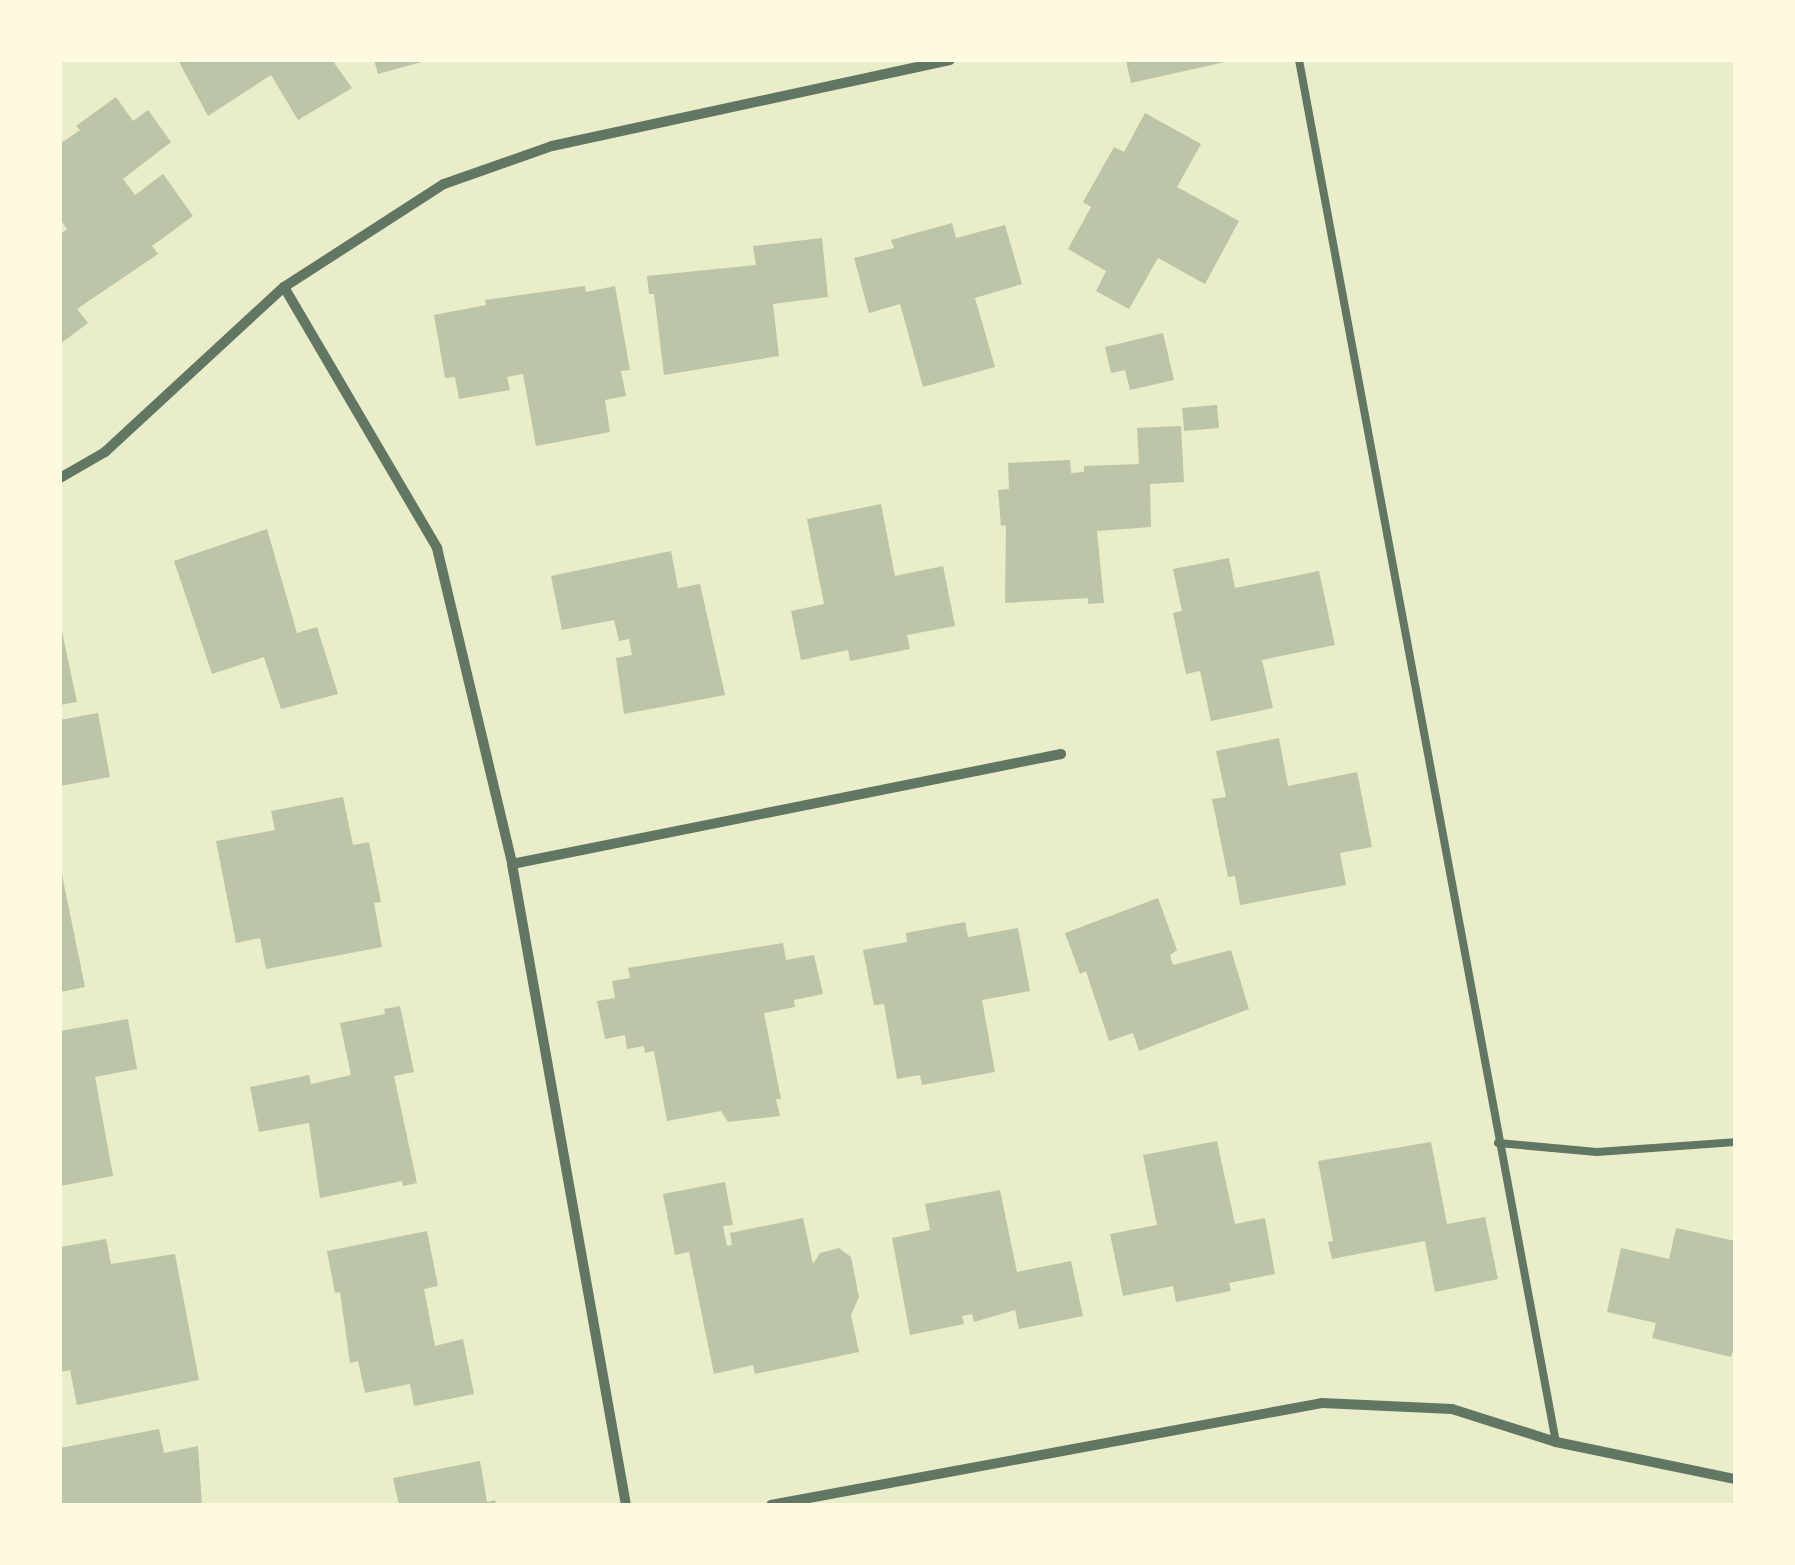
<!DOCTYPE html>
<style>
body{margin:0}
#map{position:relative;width:1795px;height:1565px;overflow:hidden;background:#e9edc9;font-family:"Sofia Sans Condensed",sans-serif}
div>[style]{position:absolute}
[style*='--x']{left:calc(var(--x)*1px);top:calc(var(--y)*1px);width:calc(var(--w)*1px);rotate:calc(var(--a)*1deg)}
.building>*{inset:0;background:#bcc5a7;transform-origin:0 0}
.service>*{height:8px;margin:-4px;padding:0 4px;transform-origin:4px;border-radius:4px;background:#617663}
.minor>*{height:10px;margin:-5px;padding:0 5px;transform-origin:5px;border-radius:5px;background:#617663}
span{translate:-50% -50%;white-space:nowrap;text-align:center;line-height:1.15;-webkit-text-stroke:8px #fefae0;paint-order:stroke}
.frame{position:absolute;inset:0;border:62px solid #fefae0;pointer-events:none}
</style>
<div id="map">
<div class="building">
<i style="clip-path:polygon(178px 60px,332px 60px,352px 88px,298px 120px,271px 75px,208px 116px)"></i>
<i style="clip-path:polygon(374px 60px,425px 60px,425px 61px,378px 74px)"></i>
<i style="clip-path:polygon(1126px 60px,1225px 60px,1225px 62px,1131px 83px)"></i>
<i style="clip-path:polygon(116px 97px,133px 121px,148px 110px,171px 142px,123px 179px,135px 195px,163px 174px,193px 216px,152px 246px,158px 254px,77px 309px,88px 323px,60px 344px,60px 234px,67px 229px,60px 219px,60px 144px,80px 130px,76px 126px)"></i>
<i style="clip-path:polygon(1145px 113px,1201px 144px,1177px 187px,1239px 221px,1205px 284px,1158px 258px,1129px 309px,1096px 291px,1106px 271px,1068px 249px,1091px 207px,1083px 202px,1114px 147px,1124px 152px)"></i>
<i style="clip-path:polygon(952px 223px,956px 238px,1005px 225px,1022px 284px,975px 298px,995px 367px,923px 387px,900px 304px,869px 313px,854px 258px,894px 248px,891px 240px)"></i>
<i style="clip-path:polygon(822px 238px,828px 297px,773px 304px,779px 356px,664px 375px,654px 294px,649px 294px,647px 276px,756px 265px,753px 246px)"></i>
<i style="clip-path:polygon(585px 286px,586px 292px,615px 286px,630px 370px,621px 371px,626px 396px,605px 400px,610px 432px,536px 446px,523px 374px,507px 377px,510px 390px,459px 399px,455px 377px,445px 378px,434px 315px,486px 305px,485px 300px)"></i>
<i style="clip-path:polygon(1163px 333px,1174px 380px,1130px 390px,1125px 370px,1111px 373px,1105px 347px)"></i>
<i style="left:1217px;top:405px;width:23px;height:35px;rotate:85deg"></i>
<i style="clip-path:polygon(1181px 426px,1184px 482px,1150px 484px,1151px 527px,1097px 531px,1104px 603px,1088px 604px,1088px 598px,1005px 603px,1006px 525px,1001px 526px,998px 490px,1009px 489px,1008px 463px,1070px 460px,1071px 473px,1084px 472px,1084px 466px,1139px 464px,1137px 428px)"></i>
<i style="clip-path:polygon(881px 504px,895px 576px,943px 566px,955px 626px,907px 635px,910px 649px,850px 661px,848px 650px,801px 660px,791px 611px,824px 604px,807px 519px)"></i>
<i style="clip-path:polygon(267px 529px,297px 633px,317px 627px,338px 694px,281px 709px,264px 657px,212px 674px,174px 561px)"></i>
<i style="clip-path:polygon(671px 551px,678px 588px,700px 584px,725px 695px,624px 714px,616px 658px,632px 655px,629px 639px,619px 641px,614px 620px,562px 630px,551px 576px)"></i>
<i style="clip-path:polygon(1229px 558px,1235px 588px,1319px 571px,1335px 645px,1262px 660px,1273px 708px,1211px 721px,1200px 671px,1186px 674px,1173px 613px,1182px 611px,1173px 569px)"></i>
<i style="clip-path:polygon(60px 622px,77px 702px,60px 705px)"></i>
<i style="clip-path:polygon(98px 713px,110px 777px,60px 786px,60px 720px)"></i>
<i style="clip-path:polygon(1279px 738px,1288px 786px,1357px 772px,1372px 847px,1340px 853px,1346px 885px,1240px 905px,1235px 876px,1228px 877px,1212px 799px,1226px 797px,1216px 751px)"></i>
<i style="clip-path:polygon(343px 797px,353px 845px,369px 842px,381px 902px,374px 903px,382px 947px,266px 969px,260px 938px,236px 943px,216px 841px,275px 830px,271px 811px)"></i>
<i style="clip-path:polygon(60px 865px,85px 987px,60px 992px)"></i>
<i style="clip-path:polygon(1158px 898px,1177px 950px,1170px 955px,1173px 965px,1231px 950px,1249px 1009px,1139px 1051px,1133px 1033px,1109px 1041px,1086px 971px,1080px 974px,1065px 933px)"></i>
<i style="clip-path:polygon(965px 922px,968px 937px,1018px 928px,1030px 991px,982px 1000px,995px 1072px,922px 1085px,920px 1075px,897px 1079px,884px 1004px,874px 1005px,863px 950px,907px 942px,906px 933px)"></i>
<i style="clip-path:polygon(783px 943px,786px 960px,814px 955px,823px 994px,794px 1000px,795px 1007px,764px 1013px,781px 1099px,776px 1099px,780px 1116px,728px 1122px,721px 1111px,667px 1121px,654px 1051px,645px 1053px,644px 1046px,627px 1049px,625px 1035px,605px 1039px,597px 1001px,615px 998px,612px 981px,630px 978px,628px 968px)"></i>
<i style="clip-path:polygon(400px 1006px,414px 1072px,394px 1076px,417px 1183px,403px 1186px,402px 1181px,320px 1198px,309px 1123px,259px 1132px,250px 1087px,309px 1075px,311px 1084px,351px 1075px,340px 1023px,385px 1014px,384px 1009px)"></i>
<i style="clip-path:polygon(128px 1019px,137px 1069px,95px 1077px,113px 1176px,60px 1186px,60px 1031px)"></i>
<i style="clip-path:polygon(1217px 1141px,1235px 1224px,1265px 1218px,1275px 1274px,1229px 1283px,1231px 1291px,1176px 1302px,1173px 1286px,1123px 1296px,1110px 1234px,1157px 1225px,1143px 1155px)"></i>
<i style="clip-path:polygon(1431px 1142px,1447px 1224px,1485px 1217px,1498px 1279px,1435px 1292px,1425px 1241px,1332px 1259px,1328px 1242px,1333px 1241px,1318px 1161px)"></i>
<i style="clip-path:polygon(725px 1182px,733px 1225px,723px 1226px,727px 1246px,732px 1245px,730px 1233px,803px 1218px,813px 1264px,820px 1253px,839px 1248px,851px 1257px,859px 1297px,851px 1315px,859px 1352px,755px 1374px,753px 1365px,714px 1374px,689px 1252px,675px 1255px,663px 1194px)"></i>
<i style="clip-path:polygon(1000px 1190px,1017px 1272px,1071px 1261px,1083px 1316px,1019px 1329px,1015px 1310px,974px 1322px,972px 1314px,962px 1316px,964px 1324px,910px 1335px,892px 1238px,930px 1230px,925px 1204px)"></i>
<i style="clip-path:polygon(1676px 1228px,1735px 1241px,1735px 1346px,1731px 1357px,1652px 1338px,1656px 1323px,1607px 1312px,1621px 1248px,1669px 1259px)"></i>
<i style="clip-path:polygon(427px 1231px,438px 1286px,424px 1289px,435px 1346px,463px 1339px,474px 1394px,414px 1406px,410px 1384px,365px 1393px,358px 1361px,350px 1363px,340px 1292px,335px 1293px,327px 1251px)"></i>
<i style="clip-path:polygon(106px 1239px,111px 1264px,175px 1254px,199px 1380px,77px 1405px,70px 1370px,60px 1372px,60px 1247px)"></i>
<i style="clip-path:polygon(159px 1429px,164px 1453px,198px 1446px,202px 1505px,60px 1505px,60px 1448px)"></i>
<i style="clip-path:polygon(480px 1461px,487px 1502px,495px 1500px,496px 1505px,399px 1505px,393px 1478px)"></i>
</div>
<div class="service">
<i style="--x:1299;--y:60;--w:1406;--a:79.47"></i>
<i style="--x:1498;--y:1143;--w:99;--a:5.2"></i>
<i style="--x:1597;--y:1152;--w:138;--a:-4.1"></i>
</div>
<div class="minor">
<i style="--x:284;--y:287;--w:303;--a:59.6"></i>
<i style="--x:437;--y:548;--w:325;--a:76.6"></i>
<i style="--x:512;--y:864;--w:651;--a:79.92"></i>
<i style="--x:60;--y:478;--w:52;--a:-30"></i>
<i style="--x:105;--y:452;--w:243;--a:-42.7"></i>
<i style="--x:284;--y:287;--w:190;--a:-32.8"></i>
<i style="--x:444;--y:184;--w:114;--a:-19.4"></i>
<i style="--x:552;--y:146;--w:407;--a:-12.2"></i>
<i style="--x:512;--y:864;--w:560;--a:-11.33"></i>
<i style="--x:771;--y:1505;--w:560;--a:-10.49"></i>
<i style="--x:1322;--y:1403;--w:130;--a:2.6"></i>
<i style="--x:1452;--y:1409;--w:109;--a:17.6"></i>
<i style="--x:1556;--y:1442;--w:183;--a:11.7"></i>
</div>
<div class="frame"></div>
</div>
